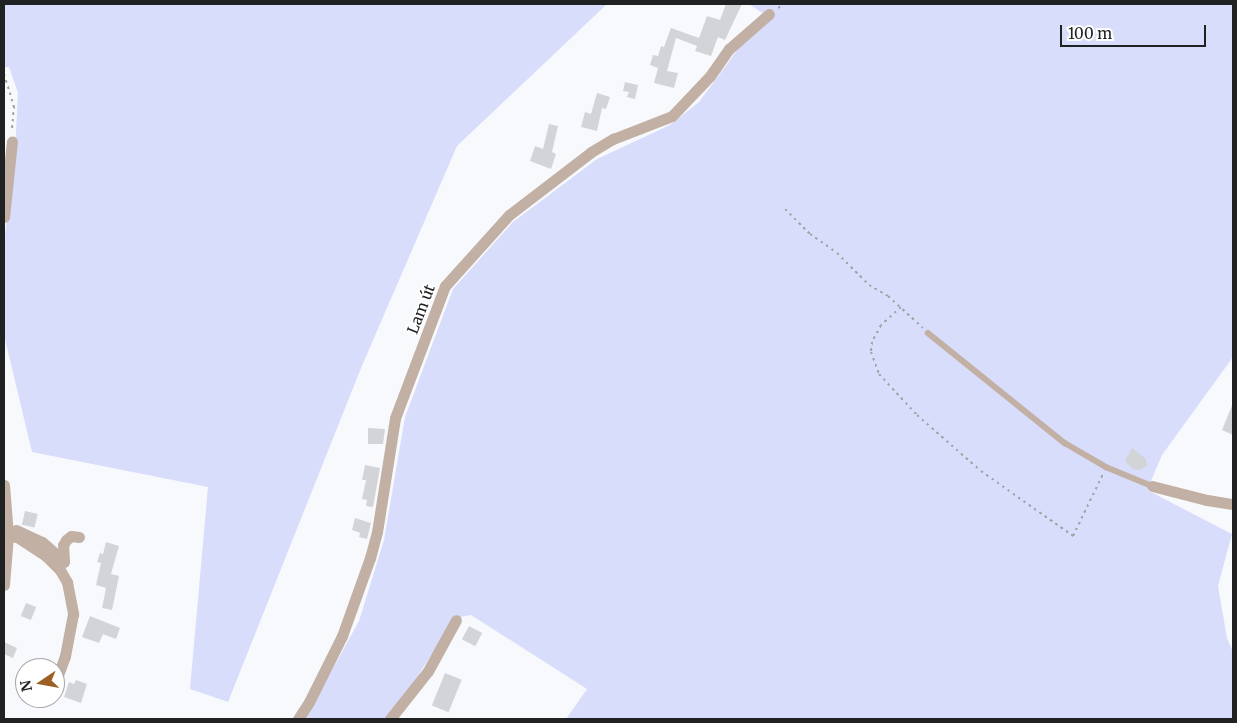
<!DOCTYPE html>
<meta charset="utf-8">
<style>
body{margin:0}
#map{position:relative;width:1237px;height:723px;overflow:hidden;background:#f8f9fd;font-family:Merriweather,serif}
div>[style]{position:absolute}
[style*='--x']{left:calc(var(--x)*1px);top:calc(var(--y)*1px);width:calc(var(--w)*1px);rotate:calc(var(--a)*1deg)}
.green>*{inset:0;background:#d8ddfb}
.building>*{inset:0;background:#d3d4d8;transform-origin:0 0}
.path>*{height:2px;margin-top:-1px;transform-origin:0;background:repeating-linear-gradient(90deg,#a2a3a6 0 2.5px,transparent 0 6.5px)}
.lane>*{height:5.5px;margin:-2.75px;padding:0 2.75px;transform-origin:2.75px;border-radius:2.75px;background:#c1b0a3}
.street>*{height:11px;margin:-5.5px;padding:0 5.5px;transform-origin:5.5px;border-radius:5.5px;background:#c1b0a3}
span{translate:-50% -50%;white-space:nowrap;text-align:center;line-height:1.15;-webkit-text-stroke:4px #fff;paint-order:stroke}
.street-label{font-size:15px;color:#202122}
.frame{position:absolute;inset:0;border:5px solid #202122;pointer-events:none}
.north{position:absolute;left:15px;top:658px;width:50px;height:50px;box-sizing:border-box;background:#fff;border:1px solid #a6a6a7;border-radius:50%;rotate:258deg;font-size:14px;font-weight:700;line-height:20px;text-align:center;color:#202122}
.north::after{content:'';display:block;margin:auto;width:18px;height:22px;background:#9d6023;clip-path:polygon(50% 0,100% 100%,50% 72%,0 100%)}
.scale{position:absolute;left:1060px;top:25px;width:146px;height:22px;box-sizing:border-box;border:2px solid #202122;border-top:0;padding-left:6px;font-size:15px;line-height:18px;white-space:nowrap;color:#202122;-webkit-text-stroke:4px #fff;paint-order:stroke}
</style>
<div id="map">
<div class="green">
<i style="clip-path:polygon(4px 4px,607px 4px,457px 146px,361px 368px,228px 702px,190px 689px,208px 487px,32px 452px,4px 335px,4px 244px,15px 150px,18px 93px,9px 67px,4px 67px)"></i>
<i style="clip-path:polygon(749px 4px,1233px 4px,1233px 357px,1162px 455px,1147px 490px,1232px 534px,1218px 586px,1227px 638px,1233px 652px,1233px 719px,566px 719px,587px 689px,471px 615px,455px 618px,390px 719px,305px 719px,359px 621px,384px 540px,405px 417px,453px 289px,513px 222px,597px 159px,670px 125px,699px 102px,764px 14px)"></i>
</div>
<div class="building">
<i style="clip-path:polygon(726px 4px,742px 4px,725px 40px,718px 37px,711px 56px,695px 51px,697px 46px,676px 38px,667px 71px,678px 73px,674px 88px,654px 83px,658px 68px,650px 65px,653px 55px,658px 56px,661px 46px,664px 47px,671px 28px,699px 38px,707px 16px,720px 20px)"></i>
<i style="clip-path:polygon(625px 82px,638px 85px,635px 99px,627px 97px,629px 92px,623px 91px)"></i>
<i style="clip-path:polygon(597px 93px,610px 97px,606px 109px,602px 108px,597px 131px,581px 127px,585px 112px,591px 114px)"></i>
<i style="clip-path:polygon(549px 124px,558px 126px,552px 152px,556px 154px,551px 169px,530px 161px,535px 146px,543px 149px)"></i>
<i style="clip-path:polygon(1233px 403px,1233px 435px,1222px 430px)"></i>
<i style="clip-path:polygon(368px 428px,385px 429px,383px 444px,368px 444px)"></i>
<i style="clip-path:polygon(1132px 448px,1146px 459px,1147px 466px,1140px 470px,1133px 469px,1125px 461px)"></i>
<i style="clip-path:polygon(365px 465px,380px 468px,373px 507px,366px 506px,367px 500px,362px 499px,366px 480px,362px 480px)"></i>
<i style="left:25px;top:511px;width:13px;height:14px;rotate:13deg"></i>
<i style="clip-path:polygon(355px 518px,371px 523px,367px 539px,359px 537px,360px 533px,352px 530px)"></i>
<i style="clip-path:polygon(106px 542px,119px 546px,111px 574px,119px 576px,112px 610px,102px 608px,106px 588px,96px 585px,101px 563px,97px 562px,100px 553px,103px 554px)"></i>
<i style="left:26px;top:603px;width:11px;height:14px;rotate:22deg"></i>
<i style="clip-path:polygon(90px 616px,120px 628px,116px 639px,103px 634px,99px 643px,82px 637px)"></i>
<i style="left:469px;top:626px;width:15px;height:15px;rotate:28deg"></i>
<i style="clip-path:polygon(4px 642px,17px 648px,13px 658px,4px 654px)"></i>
<i style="left:445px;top:673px;width:18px;height:35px;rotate:22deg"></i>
<i style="clip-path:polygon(76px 680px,87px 684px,81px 703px,64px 697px,69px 682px,74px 684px)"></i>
</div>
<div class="path">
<i style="--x:778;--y:8;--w:7;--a:-34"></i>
<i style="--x:4;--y:74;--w:34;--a:73"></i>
<i style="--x:14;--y:106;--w:25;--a:95"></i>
<i style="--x:785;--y:209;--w:35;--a:45"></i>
<i style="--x:810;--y:234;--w:33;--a:35"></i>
<i style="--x:837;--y:253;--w:45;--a:45"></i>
<i style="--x:869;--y:285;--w:22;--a:30"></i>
<i style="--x:888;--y:296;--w:47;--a:42.4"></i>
<i style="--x:901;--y:307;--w:27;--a:138"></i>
<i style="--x:881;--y:325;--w:19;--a:118"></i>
<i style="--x:872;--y:342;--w:10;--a:96"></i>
<i style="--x:871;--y:352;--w:23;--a:70"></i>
<i style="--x:879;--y:374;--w:56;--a:47.2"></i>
<i style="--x:917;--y:415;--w:85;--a:41.2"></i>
<i style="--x:981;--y:471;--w:113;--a:35.2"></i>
<i style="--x:1073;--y:536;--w:69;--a:-64.2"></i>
</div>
<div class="lane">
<i style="--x:928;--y:333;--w:176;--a:38.8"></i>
<i style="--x:1065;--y:443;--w:48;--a:30.3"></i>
<i style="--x:1106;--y:467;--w:50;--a:22.4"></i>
</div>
<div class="street">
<i style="--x:4;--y:217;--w:76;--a:-84"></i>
<i style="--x:4;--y:485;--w:50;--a:85.4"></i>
<i style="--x:8;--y:535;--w:50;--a:94.6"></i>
<i style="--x:1152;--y:486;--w:57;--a:14.3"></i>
<i style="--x:1207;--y:500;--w:26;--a:9"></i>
<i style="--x:16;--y:530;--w:29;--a:25"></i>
<i style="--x:42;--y:542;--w:29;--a:41"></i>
<i style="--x:8;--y:535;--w:9;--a:13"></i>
<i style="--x:17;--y:537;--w:35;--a:33"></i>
<i style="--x:46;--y:556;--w:20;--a:45"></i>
<i style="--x:60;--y:570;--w:14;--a:60"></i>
<i style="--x:67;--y:582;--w:33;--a:79"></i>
<i style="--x:73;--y:614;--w:43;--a:100.8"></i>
<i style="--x:65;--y:656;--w:30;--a:110"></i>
<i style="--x:64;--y:562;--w:17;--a:-93"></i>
<i style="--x:63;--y:545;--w:6;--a:-59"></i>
<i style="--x:66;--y:540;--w:6;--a:-39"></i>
<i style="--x:71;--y:536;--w:8;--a:7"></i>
<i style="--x:298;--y:719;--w:20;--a:-57"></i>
<i style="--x:309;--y:702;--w:74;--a:-63.4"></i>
<i style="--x:342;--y:636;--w:83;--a:-70.3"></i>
<i style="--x:370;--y:558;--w:27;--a:-75"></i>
<i style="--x:377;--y:532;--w:115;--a:-81"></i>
<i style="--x:395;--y:418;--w:141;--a:-69.3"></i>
<i style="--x:445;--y:286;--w:96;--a:-48"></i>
<i style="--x:509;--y:215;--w:103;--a:-37.5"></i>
<i style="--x:591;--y:152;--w:26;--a:-31"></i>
<i style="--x:613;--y:139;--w:63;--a:-21.3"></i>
<i style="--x:672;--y:116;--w:55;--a:-46.5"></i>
<i style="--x:710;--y:76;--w:33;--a:-55"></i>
<i style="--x:729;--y:49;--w:53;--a:-41.2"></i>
<i style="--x:390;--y:719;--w:61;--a:-51.6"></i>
<i style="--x:428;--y:671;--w:58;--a:-61.2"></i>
</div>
<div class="street-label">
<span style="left:421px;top:309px;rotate:-69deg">Lam út</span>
</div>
<div class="frame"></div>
<div class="north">N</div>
<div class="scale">100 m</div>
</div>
